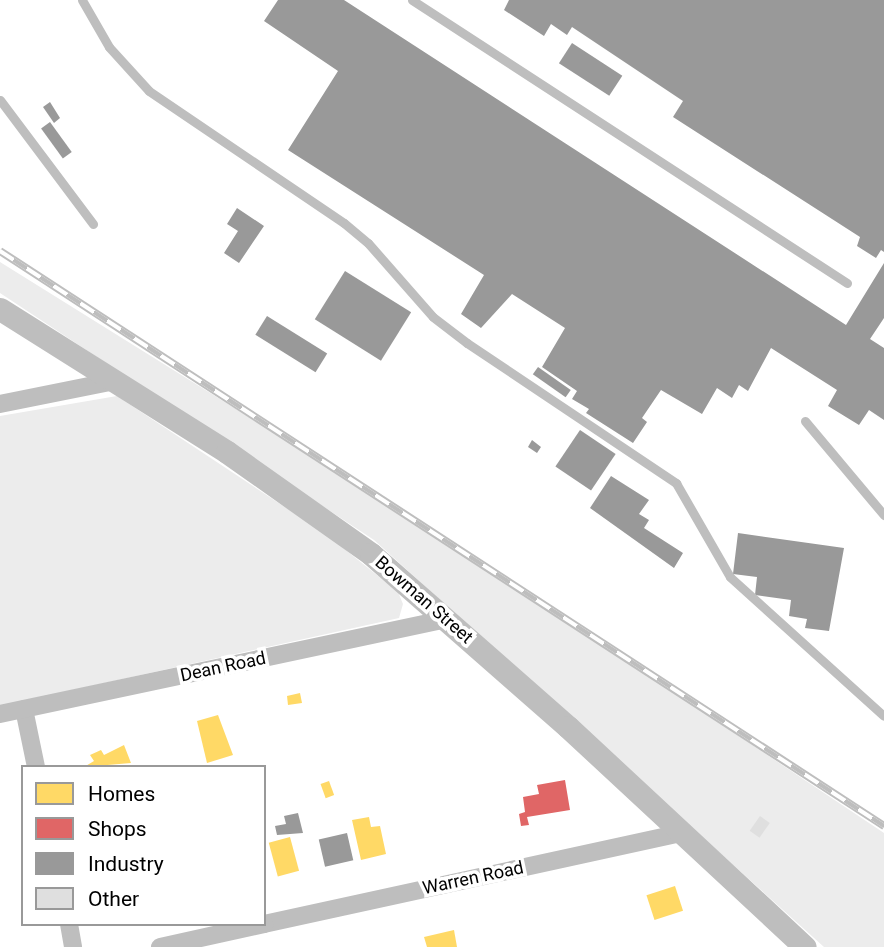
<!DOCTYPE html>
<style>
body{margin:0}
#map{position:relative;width:884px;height:947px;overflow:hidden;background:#fff;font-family:Roboto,sans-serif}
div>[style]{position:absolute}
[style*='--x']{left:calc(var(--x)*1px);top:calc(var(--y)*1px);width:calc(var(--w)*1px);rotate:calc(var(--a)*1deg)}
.green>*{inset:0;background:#ececec}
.homes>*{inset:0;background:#ffd966;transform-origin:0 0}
.shops>*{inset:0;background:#e06666}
.industry>*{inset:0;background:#999;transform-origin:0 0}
.building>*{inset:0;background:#dfdfdf;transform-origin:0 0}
.service>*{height:9px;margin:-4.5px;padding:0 4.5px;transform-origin:4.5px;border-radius:4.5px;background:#bebebe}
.minor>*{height:18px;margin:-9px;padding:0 9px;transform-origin:9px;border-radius:9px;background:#bebebe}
.tertiary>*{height:23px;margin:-11.5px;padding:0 11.5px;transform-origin:11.5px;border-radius:11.5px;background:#bebebe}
.rail>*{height:8px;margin-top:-4px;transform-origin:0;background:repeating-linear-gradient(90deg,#fff 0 16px,#bebebe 0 32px);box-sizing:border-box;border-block:2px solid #bebebe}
span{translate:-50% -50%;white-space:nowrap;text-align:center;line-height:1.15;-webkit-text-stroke:7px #fff;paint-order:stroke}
.street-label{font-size:18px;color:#000}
.legend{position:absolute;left:21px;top:765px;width:245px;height:161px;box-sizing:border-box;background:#fff;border:2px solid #999;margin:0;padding:9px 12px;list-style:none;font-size:21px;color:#000}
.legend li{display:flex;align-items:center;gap:14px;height:35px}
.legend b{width:35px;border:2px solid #999}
</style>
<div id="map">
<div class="green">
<i style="clip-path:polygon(0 262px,438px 535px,884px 833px,884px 947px,824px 947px,374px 540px,0 293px)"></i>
<i style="clip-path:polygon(117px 396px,327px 535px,398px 592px,403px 604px,399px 618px,0 706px,0 416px)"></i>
</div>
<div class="homes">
<i style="clip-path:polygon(300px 693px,302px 703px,288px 705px,287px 696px)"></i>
<i style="clip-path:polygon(218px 715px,233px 755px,207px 763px,197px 721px)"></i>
<i style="clip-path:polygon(124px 745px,131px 763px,84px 767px,94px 761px,90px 755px,101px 750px,104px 755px)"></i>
<i style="left:329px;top:781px;width:15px;height:9px;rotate:70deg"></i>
<i style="clip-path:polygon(369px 817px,371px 827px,380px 826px,386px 854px,361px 860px,352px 820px)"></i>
<i style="left:290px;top:837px;width:35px;height:22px;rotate:75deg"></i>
<i style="left:675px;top:886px;width:26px;height:30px;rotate:72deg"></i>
<i style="clip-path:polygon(454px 930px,457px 947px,427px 947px,424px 937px)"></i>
</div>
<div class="shops">
<i style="clip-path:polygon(565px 780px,570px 810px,527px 817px,529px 825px,521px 826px,519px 814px,525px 812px,523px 797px,539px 794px,537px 785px)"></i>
</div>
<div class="industry">
<i style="clip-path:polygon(278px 0,344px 0,846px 325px,884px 263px,884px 318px,870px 339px,884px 348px,884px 420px,869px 410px,859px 425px,828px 406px,837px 390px,771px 348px,748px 391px,739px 385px,732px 398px,717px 388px,702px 414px,661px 390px,642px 418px,647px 422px,633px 443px,586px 413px,589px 409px,572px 399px,577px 391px,542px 367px,565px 328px,512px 294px,481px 328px,461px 314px,484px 275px,288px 150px,338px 71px,264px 21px)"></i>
<i style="clip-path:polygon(509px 0,884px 0,884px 252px,881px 250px,876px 258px,857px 246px,860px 237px,673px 117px,683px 101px,572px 27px,567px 35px,551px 24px,544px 36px,504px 10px)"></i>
<i style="left:572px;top:43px;width:60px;height:24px;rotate:33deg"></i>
<i style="clip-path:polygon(50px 102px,60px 118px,54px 123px,43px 107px)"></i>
<i style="left:50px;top:122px;width:37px;height:11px;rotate:54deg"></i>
<i style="clip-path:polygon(237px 208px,264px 226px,239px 263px,224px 253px,238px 231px,227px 224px)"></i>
<i style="left:345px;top:271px;width:78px;height:57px;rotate:32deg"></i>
<i style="left:267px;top:316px;width:71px;height:22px;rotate:32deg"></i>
<i style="left:538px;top:367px;width:40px;height:9px;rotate:35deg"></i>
<i style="left:580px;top:430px;width:43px;height:44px;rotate:34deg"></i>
<i style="clip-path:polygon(532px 440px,541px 447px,537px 453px,528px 447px)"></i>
<i style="clip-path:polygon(611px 476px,649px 500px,639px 514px,649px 520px,644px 528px,683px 553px,674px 568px,590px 508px)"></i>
<i style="clip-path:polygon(738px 533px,844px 548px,829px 631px,805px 628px,807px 619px,789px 616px,791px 600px,755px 595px,757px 577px,733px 574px)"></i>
<i style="clip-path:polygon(298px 813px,303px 833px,277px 835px,275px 826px,286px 824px,284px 816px)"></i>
<i style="left:347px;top:833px;width:28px;height:29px;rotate:77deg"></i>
</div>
<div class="building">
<i style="left:760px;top:816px;width:12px;height:18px;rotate:35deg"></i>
</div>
<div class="service">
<i style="--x:82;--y:0;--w:54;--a:60.1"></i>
<i style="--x:109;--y:47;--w:59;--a:47.7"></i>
<i style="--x:149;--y:91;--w:235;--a:34.1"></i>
<i style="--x:344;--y:223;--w:31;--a:40"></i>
<i style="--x:368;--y:243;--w:98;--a:48.7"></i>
<i style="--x:433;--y:317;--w:43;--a:37.4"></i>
<i style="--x:467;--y:343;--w:252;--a:33.8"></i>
<i style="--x:676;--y:483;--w:108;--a:60.1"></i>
<i style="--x:730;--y:577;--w:207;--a:42.1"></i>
<i style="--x:412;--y:0;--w:519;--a:33.05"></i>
<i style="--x:0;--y:100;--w:155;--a:53.1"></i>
<i style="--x:805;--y:421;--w:123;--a:50"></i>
</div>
<div class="minor">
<i style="--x:0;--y:404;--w:116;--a:-11.4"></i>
<i style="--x:24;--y:709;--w:59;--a:78.3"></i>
<i style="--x:0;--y:714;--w:457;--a:-12"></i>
<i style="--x:69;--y:924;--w:23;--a:80"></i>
<i style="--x:264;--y:924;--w:428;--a:-12.3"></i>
<i style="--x:160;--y:947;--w:107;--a:-12.5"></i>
</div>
<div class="tertiary">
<i style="--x:0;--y:309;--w:268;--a:32.2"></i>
<i style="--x:227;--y:452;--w:176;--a:35.3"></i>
<i style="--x:371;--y:554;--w:262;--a:41.3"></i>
<i style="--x:568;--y:727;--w:323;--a:42.9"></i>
</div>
<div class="rail">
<i style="--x:0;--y:251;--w:1055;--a:33.04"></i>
</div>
<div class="street-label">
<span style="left:424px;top:600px;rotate:41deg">Bowman Street</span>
<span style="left:223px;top:667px;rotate:-12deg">Dean Road</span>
<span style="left:473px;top:878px;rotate:-12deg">Warren Road</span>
</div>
<ul class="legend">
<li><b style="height:19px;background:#ffd966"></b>Homes</li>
<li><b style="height:19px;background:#e06666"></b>Shops</li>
<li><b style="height:19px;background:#999"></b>Industry</li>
<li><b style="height:19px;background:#dfdfdf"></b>Other</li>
</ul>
</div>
